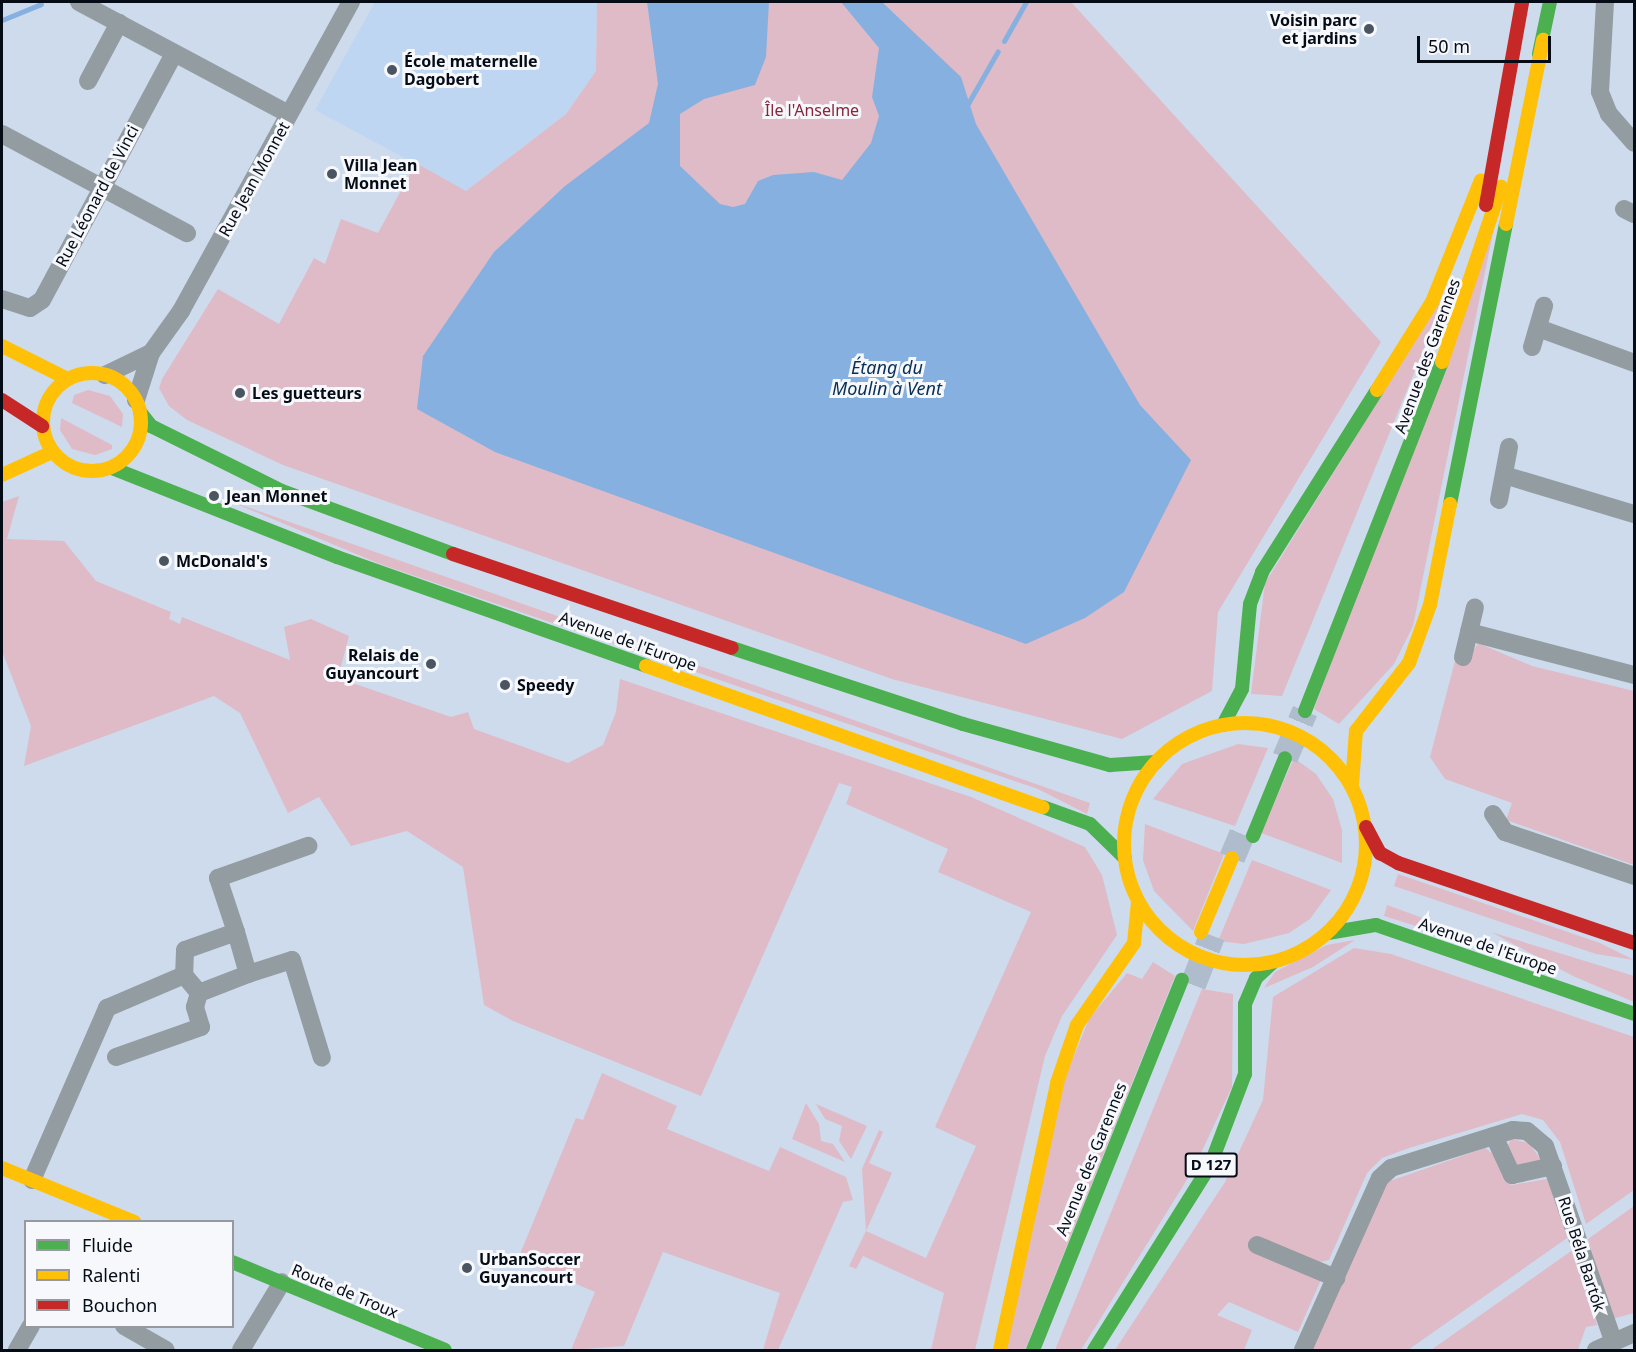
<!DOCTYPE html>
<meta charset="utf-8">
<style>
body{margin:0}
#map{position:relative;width:1636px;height:1352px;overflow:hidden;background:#cddbec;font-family:"Noto Sans",sans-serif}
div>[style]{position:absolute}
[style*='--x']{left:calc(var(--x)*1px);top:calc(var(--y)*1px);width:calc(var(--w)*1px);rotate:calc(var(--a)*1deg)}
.built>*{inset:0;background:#bfd6f2}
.green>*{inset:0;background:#dfbbc7}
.water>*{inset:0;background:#86b0e0}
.stream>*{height:5px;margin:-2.5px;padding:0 2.5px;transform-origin:2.5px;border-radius:2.5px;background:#86b0e0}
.secondary-tunnel>*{height:26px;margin-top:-13px;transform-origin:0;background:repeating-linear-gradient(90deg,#afbccc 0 26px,transparent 0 39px)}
.street>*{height:18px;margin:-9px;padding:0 9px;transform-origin:9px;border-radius:9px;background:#939ca1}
.fast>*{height:14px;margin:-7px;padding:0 7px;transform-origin:7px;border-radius:7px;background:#4caf50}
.slow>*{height:14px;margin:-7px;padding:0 7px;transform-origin:7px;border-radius:7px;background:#ffc107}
.slow>.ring{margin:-7px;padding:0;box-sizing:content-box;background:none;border:14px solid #ffc107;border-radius:50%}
.jam>*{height:14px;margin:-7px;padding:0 7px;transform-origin:7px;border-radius:7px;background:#c62828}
.dots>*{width:16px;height:16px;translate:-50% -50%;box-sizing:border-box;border:3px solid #f6f8fc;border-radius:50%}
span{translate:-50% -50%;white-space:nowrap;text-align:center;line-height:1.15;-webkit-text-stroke:6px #f6f8fc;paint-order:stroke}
.shield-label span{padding:2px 4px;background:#f6f8fc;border:2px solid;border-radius:4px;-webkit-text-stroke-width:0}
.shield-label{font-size:15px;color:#050c16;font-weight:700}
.poi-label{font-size:16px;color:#050c16;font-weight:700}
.right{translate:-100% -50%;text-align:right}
.left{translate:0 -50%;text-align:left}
.park-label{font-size:16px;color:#8a243a}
.street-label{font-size:16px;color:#050c16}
.water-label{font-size:18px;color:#072e56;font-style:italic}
.frame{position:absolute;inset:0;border:3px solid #050c16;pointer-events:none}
.legend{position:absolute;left:24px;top:1220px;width:210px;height:108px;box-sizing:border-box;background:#f6f8fc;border:2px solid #969aa0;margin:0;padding:8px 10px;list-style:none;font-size:18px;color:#050c16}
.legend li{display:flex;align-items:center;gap:12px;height:30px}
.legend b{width:30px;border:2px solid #969aa0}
.scale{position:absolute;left:1417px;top:36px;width:134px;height:27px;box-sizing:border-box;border:3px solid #050c16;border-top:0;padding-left:8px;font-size:18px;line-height:21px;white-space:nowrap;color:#050c16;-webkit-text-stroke:4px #f6f8fc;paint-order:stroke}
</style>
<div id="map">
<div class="built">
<i style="clip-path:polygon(375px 2px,597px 2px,596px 71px,566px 114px,466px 191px,315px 110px)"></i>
</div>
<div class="green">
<i style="clip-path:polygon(597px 2px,1071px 2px,1381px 342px,1218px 612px,1212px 691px,1122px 739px,892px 679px,283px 465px,187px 420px,169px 406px,159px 388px,162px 379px,218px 289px,279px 324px,314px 258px,325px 264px,341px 219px,378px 233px,416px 163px,466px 191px,566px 114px,596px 71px)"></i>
<i style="clip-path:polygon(1496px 218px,1413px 626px,1394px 664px,1339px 724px,1314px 709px)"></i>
<i style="clip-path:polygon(1450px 285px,1282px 696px,1251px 694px,1265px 583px)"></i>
<i style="clip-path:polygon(88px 390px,110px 396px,123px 414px,122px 427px,72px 403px,74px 395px)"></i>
<i style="clip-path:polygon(61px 418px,112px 445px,112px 449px,95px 455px,72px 449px,60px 430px)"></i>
<i style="clip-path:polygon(19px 496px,7px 539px,64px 541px,96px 581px,171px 612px,169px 619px,180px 624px,182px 617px,290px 660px,284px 627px,311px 619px,349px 636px,338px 678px,451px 717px,468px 712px,474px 729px,568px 763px,603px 745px,616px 712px,620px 679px,971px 797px,1085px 847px,1102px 875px,1117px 935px,1062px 1016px,1045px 1056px,975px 1350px,931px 1350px,944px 1293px,863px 1256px,856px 1269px,849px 1266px,866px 1231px,862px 1169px,879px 1130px,883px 1132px,869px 1163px,892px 1173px,866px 1231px,926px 1258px,976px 1146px,935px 1127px,1031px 912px,938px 872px,948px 849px,846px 804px,852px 787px,839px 783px,701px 1096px,513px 1021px,484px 1005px,463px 867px,407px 831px,351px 846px,319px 797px,288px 813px,240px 713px,214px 696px,24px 766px,31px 726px,2px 651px,2px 502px)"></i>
<i style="clip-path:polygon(227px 500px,1090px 803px,1087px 814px,1038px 789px,380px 564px)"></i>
<i style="clip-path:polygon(1478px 643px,1532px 666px,1634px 691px,1634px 865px,1506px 820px,1512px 803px,1445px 779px,1430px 757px,1456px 657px,1469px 658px)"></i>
<i style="clip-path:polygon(1238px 744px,1268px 748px,1235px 826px,1153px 799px,1182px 764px)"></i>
<i style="clip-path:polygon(1294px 758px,1316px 774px,1333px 799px,1342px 830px,1342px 863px,1261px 833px)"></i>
<i style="clip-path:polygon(1145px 824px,1224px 854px,1193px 931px,1154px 891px,1143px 860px)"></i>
<i style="clip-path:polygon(1252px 860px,1331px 890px,1310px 919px,1289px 933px,1244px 944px,1218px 941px)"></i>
<i style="clip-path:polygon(1398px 874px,1600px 943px,1634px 960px,1596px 954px,1394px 886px)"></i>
<i style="clip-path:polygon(1387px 905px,1431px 921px,1490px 949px,1384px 916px)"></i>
<i style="clip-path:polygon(1491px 932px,1634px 976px,1634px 1002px,1573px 976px)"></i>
<i style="clip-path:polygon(1355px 940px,1313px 967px,1264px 988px,1275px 972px,1327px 945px)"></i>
<i style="clip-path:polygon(1354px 948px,1391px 954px,1634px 1037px,1634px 1190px,1586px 1224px,1560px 1142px,1543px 1120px,1522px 1114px,1409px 1148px,1382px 1158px,1367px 1173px,1329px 1260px,1320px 1262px,1320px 1282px,1298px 1332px,1229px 1302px,1217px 1315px,1252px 1330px,1244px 1350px,1115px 1350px,1225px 1182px,1263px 1100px,1273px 997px)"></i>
<i style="clip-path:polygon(1153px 962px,1175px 976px,1025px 1350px,1005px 1350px,1060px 1090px,1089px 1019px,1127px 973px,1142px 979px)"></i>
<i style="clip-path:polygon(1202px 989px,1233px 994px,1232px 1087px,1193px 1170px,1081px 1350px,1055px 1350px)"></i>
<i style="clip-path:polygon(602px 1073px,677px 1106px,667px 1129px,769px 1171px,780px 1147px,846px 1177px,853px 1200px,843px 1202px,778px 1350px,763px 1350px,780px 1293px,663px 1252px,624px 1346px,571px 1350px,595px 1292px,518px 1259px,576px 1118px,583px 1120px)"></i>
<i style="clip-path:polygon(806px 1103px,819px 1124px,821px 1141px,833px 1144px,845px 1162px,792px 1139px)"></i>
<i style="clip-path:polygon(816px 1104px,867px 1126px,851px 1159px,839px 1141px,842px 1126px,825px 1119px)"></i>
<i style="clip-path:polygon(1511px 1139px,1529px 1143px,1541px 1160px,1516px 1169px,1507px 1147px)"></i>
<i style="clip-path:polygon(1485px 1148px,1497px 1157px,1504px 1180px,1512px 1185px,1547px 1179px,1570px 1236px,1408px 1350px,1312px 1350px,1387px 1182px)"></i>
<i style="clip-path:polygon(1634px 1206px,1634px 1313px,1612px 1319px,1588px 1239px)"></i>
<i style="clip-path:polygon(1574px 1249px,1597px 1325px,1586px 1327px,1578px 1350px,1431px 1350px)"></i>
</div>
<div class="water">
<i style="clip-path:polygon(647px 2px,769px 2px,766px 57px,755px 85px,704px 99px,680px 114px,680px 166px,720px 204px,733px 207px,745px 204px,758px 181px,773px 175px,814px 172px,842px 180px,871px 143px,879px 116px,872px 97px,879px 48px,841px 2px,882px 2px,961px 77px,976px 124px,1140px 405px,1191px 460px,1124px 592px,1085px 618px,1026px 644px,495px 452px,417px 409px,423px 356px,494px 252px,565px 186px,649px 123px,658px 84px)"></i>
</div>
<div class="stream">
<i style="--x:2;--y:20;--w:42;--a:-22.3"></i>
<i style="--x:1004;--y:41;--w:45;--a:-60.6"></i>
<i style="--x:966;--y:107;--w:64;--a:-60.3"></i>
</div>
<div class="secondary-tunnel">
<i style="--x:1285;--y:758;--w:51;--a:-66.9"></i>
<i style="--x:1232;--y:858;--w:30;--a:-67"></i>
<i style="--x:1193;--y:985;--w:53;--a:-68.8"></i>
</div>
<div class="street">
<i style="--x:79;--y:2;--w:238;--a:28.1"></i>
<i style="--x:1605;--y:2;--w:90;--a:93.2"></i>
<i style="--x:1600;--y:92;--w:24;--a:68"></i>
<i style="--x:1609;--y:114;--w:38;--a:49"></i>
<i style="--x:88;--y:81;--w:66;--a:-61.9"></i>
<i style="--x:2;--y:134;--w:210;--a:28.2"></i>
<i style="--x:1624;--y:209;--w:11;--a:27"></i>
<i style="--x:2;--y:299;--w:29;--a:18"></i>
<i style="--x:30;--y:308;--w:14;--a:-34"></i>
<i style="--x:42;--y:300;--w:279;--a:-61.8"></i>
<i style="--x:1538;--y:328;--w:102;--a:20"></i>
<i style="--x:1532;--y:347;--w:43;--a:-73.7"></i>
<i style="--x:105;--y:375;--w:51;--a:-25.6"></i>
<i style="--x:136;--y:400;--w:49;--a:-72.3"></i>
<i style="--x:151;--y:353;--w:52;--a:-54.5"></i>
<i style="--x:181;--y:311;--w:353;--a:-61.2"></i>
<i style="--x:1504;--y:475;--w:136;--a:16.7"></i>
<i style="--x:1499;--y:500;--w:54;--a:-79.3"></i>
<i style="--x:1469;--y:632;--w:171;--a:14.6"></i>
<i style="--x:1463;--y:657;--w:51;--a:-76.5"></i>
<i style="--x:1493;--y:814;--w:22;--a:56"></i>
<i style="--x:1505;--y:832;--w:136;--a:18.8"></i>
<i style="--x:236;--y:932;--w:54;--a:160.6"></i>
<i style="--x:185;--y:950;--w:25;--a:92"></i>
<i style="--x:184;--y:975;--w:23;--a:50"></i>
<i style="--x:199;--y:993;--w:53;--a:-21.2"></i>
<i style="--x:248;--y:974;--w:44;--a:-105.9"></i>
<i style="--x:236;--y:932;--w:57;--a:-108.4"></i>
<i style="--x:218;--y:878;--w:96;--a:-19.6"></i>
<i style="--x:248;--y:974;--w:46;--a:-17.7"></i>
<i style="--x:292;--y:960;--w:102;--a:73"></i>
<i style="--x:116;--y:1057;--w:90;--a:-19.4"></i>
<i style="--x:201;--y:1027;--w:21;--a:-107"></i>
<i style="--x:195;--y:1007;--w:15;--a:-74"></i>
<i style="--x:1494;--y:1136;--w:43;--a:65.2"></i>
<i style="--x:1512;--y:1175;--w:42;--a:-12.4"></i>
<i style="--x:32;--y:1180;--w:188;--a:-66.4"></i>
<i style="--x:107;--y:1008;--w:84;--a:-23.2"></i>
<i style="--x:1257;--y:1245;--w:86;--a:22.7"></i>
<i style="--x:124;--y:1326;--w:48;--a:29.7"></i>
<i style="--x:17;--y:1350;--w:28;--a:-60"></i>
<i style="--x:241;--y:1350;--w:79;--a:-58.9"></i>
<i style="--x:1303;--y:1350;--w:188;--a:-65.9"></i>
<i style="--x:1380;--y:1178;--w:15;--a:-42"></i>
<i style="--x:1391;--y:1168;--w:128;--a:-17.3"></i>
<i style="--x:1513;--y:1130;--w:14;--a:4"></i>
<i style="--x:1527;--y:1131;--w:23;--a:40"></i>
<i style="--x:1545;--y:1146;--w:206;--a:70.7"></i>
<i style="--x:1596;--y:1350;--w:42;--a:-24.1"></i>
</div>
<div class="fast">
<i style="--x:1539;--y:54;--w:53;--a:-78.1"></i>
<i style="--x:140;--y:412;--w:18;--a:52"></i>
<i style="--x:151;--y:426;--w:146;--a:26.4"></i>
<i style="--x:282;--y:491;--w:182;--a:20.2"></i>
<i style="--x:112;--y:468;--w:242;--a:21.6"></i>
<i style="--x:337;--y:557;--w:328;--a:19.4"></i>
<i style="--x:1450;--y:504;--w:286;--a:-78.7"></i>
<i style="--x:732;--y:648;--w:243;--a:18.2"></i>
<i style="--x:963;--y:724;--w:153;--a:15.6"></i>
<i style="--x:1110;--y:765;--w:46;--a:-3.7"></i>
<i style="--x:1305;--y:711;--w:375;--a:-68.6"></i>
<i style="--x:1223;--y:725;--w:41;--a:-62.2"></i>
<i style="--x:1242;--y:689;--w:85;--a:-84.6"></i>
<i style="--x:1250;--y:604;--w:34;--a:-69"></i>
<i style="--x:1262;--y:572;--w:215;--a:-57.7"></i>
<i style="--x:1043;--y:807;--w:50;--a:19.9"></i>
<i style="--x:1090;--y:824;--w:49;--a:44.2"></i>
<i style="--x:1253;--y:836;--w:84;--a:-67.7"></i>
<i style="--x:1328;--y:933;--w:49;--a:-9.5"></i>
<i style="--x:1376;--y:925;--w:273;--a:19"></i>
<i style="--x:232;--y:1262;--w:230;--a:22.4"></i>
<i style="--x:1033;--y:1350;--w:399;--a:-68.1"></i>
<i style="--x:1094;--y:1350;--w:218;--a:-57.8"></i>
<i style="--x:1210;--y:1166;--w:98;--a:-69.2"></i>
<i style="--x:1245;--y:1074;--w:70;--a:-90"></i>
<i style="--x:1245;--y:1004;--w:28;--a:-67"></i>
<i style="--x:1256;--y:978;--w:23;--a:-43"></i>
</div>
<div class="slow">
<i style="--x:1506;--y:224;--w:188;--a:-78.6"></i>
<i style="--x:2;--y:346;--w:74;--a:26.6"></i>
<i style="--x:1442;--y:362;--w:185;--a:-71.4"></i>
<i class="ring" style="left:43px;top:373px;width:84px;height:84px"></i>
<i style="--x:1377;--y:390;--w:104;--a:-58"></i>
<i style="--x:1432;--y:302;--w:131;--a:-68.1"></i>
<i style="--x:2;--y:475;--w:55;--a:-24.7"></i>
<i style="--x:646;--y:666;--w:421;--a:19.6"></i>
<i class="ring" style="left:1124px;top:723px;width:228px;height:228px"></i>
<i style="--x:1352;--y:785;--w:54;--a:-85.8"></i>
<i style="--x:1356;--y:731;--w:86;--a:-52.1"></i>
<i style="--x:1409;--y:663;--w:62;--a:-70.1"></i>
<i style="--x:1430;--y:605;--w:103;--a:-78.8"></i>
<i style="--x:1201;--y:932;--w:80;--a:-67.3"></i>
<i style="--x:2;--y:1168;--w:143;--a:22.2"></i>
<i style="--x:1000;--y:1350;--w:273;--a:-77.9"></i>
<i style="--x:1057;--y:1083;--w:61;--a:-71"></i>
<i style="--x:1077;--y:1025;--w:100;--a:-55.2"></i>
<i style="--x:1134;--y:943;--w:41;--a:-84.4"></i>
</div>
<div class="jam">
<i style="--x:1486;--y:205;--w:206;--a:-79.9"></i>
<i style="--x:2;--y:400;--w:48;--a:33"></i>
<i style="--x:453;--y:554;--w:294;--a:18.6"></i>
<i style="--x:1366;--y:827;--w:30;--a:62"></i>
<i style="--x:1380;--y:853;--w:21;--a:29"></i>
<i style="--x:1398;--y:863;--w:249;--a:18.7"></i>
</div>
<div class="dots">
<i style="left:1369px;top:29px;background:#4b5461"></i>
<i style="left:392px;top:70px;background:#4b5461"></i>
<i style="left:332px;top:174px;background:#4b5461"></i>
<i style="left:240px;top:393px;background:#4b5461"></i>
<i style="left:214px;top:496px;background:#4b5461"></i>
<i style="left:164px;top:561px;background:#4b5461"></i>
<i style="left:431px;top:664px;background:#4b5461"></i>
<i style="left:505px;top:685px;background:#4b5461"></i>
<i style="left:467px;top:1268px;background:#4b5461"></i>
</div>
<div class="shield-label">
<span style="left:1211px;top:1165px">D 127</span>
</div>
<div class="poi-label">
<span class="right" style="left:1357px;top:29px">Voisin parc<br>et jardins</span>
<span class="left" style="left:404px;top:70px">École maternelle<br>Dagobert</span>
<span class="left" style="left:344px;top:174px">Villa Jean<br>Monnet</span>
<span class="left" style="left:252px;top:393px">Les guetteurs</span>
<span class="left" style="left:226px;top:496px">Jean Monnet</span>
<span class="left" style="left:176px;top:561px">McDonald's</span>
<span class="right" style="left:419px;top:664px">Relais de<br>Guyancourt</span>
<span class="left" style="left:517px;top:685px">Speedy</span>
<span class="left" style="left:479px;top:1268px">UrbanSoccer<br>Guyancourt</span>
</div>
<div class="park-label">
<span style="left:812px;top:110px">Île l'Anselme</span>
</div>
<div class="street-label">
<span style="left:254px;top:179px;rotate:-61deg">Rue Jean Monnet</span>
<span style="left:97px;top:196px;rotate:-62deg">Rue Léonard de Vinci</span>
<span style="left:1427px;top:356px;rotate:-70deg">Avenue des Garennes</span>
<span style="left:628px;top:641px;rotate:20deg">Avenue de l'Europe</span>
<span style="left:1488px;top:946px;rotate:19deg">Avenue de l'Europe</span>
<span style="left:1091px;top:1159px;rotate:-68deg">Avenue des Garennes</span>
<span style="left:1582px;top:1254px;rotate:72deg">Rue Béla Bartók</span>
<span style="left:345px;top:1291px;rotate:23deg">Route de Troux</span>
</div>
<div class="water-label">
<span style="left:887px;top:378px">Étang du<br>Moulin à Vent</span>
</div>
<div class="frame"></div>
<ul class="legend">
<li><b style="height:8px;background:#4caf50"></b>Fluide</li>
<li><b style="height:8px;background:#ffc107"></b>Ralenti</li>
<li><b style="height:8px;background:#c62828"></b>Bouchon</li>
</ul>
<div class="scale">50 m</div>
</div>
